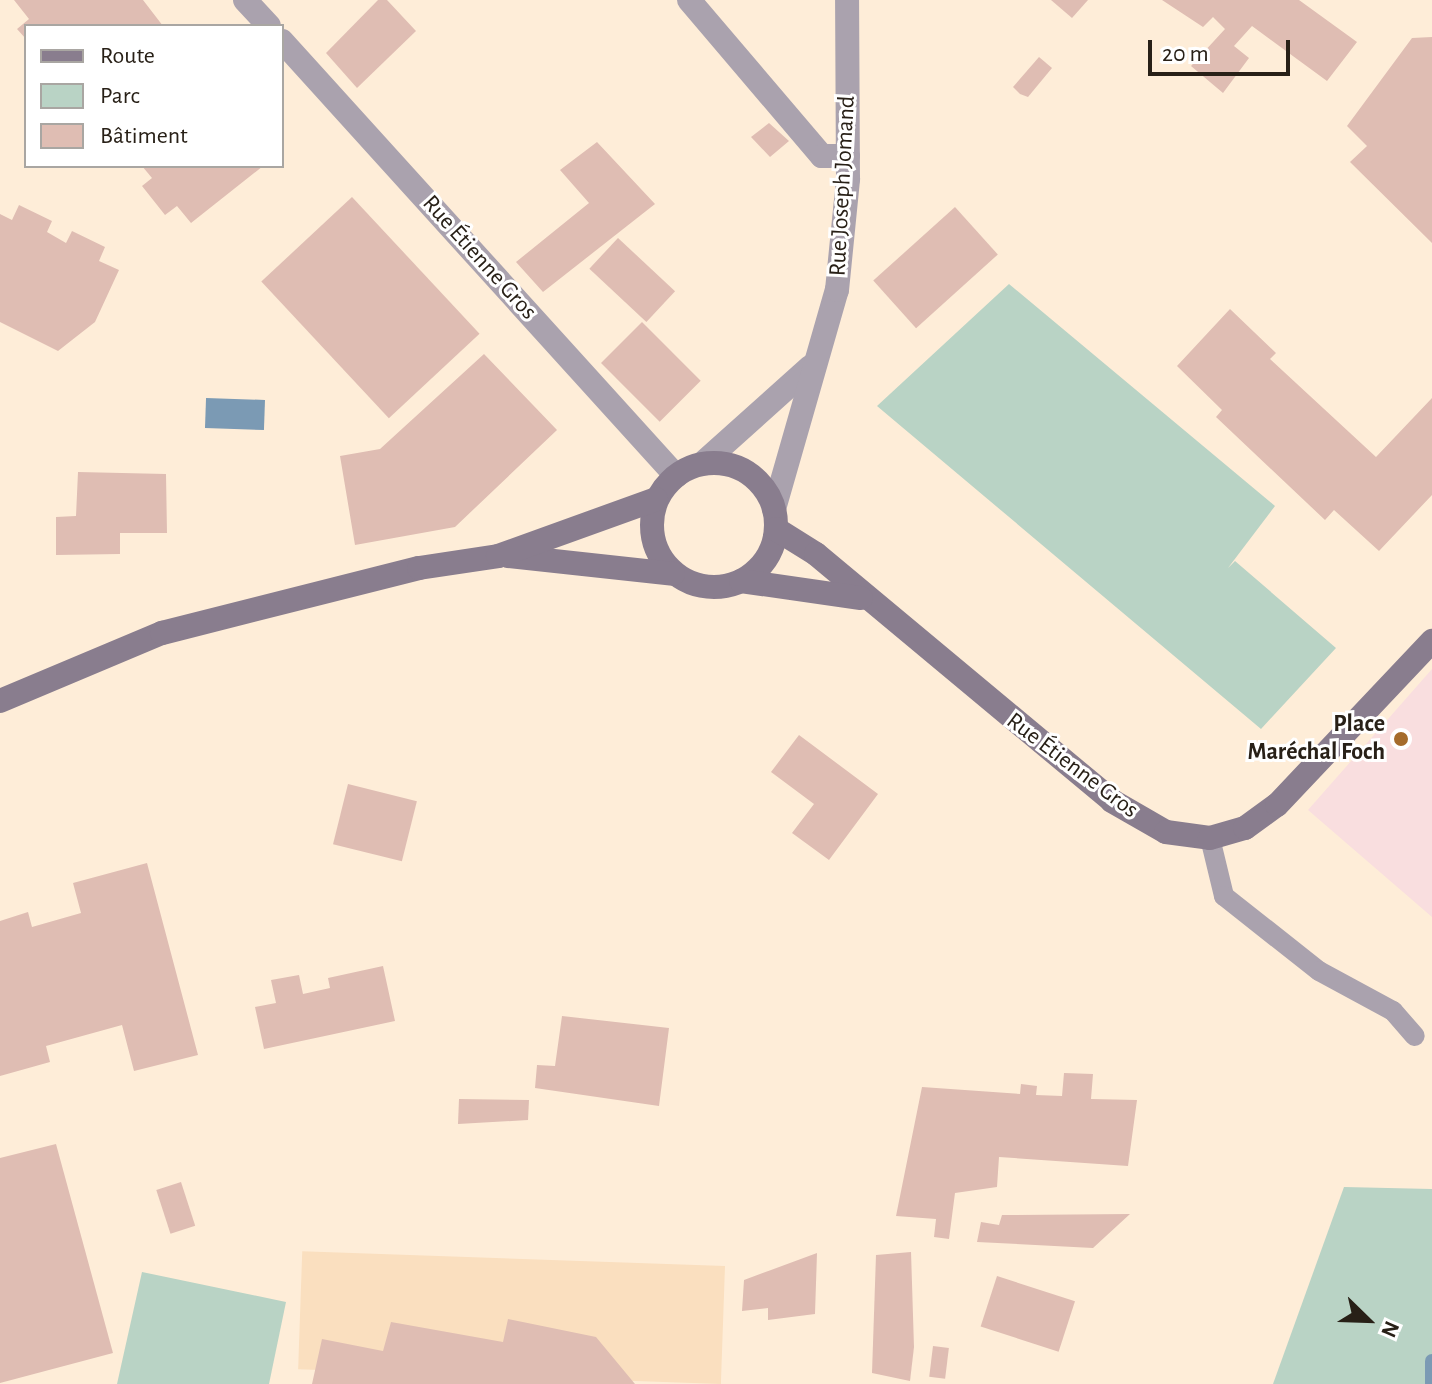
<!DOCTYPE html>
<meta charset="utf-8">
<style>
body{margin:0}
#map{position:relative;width:1432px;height:1384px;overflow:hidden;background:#feedd8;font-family:"Alegreya Sans",sans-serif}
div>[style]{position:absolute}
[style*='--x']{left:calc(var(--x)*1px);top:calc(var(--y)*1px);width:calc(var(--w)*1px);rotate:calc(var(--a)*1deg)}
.commercial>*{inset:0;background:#f9dedf}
.built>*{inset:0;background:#fadfbf;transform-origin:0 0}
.green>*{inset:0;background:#b9d3c5}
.water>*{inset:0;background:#7b9ab4;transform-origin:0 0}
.stream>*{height:14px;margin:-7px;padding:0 7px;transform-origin:7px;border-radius:7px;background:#7b9ab4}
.building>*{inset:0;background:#dfbdb3;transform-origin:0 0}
.lane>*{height:20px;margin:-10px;padding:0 10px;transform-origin:10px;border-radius:10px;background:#aaa2ae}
.street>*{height:24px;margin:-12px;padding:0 12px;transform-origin:12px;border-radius:12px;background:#aaa2ae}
.secondary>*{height:24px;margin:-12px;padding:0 12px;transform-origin:12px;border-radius:12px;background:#897d8e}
.secondary>.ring{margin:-12px;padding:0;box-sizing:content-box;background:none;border:24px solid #897d8e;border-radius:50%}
.dots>*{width:22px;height:22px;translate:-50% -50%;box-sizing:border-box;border:4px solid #fff;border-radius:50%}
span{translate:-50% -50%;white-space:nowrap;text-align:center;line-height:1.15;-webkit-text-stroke:6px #fff;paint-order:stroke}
.street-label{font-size:24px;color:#282017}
.poi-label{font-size:24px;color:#282017;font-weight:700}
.right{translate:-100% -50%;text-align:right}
.legend{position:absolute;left:24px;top:24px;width:260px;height:144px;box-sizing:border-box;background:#fff;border:2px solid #a9a6a2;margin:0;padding:10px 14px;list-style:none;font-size:24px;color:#282017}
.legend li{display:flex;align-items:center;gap:16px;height:40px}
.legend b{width:40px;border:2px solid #a9a6a2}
.north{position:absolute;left:1328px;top:1280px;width:80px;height:80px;-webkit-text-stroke:6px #fff;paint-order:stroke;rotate:113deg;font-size:22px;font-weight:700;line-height:32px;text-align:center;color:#282017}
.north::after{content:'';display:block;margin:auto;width:28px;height:36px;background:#282017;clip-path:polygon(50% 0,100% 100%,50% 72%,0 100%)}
.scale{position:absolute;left:1148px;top:40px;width:142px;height:36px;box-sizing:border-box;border:4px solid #282017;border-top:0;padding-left:10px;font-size:24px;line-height:28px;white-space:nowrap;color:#282017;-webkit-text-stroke:6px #fff;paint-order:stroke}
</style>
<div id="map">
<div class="commercial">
<i style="clip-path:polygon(1432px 669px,1432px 917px,1308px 810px)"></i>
</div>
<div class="built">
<i style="left:725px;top:1266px;width:118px;height:423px;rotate:92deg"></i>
</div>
<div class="green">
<i style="clip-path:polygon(1009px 284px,1275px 506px,1228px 568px,1235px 561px,1336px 648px,1261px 729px,877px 406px)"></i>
<i style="clip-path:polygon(1344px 1187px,1432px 1189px,1432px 1384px,1273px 1384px)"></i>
<i style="clip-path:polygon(142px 1272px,286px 1302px,269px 1384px,117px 1384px)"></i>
</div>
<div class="water">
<i style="left:265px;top:400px;width:30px;height:59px;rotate:92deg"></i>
</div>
<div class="stream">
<i style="--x:1432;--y:1384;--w:23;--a:-90"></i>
</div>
<div class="building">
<i style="clip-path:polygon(14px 0,143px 0,163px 26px,26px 26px,26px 39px,17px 29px,29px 19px)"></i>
<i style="clip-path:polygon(378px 0,387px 0,416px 31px,357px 88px,326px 53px)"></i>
<i style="clip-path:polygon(1051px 0,1088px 0,1072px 18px)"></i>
<i style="clip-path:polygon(1162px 0,1299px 0,1357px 42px,1327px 81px,1252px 26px,1234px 46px,1249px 58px,1223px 93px,1191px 66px,1225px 29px,1213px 17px,1203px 27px)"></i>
<i style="clip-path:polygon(1432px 37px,1432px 243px,1350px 162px,1367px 146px,1347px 126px,1412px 38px)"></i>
<i style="clip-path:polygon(1039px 57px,1052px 68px,1028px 97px,1020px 94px,1013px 87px)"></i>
<i style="clip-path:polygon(769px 123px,789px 141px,770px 157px,751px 137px)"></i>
<i style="clip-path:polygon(597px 142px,655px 204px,543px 292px,516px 262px,589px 203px,560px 170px)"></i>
<i style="clip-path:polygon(142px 166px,263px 166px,191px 223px,177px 206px,165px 215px,142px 186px,152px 178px)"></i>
<i style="left:352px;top:197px;width:187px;height:124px;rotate:47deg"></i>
<i style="clip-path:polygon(19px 205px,52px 221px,47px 232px,66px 243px,72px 231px,105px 247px,99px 261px,119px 270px,95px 322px,58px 351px,0 322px,0 214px,12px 220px)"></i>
<i style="left:955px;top:207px;width:64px;height:110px;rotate:48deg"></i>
<i style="left:618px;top:238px;width:78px;height:42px;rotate:43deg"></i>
<i style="clip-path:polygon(1230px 309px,1276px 353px,1270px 359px,1376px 457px,1432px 398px,1432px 495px,1379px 551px,1334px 510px,1325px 520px,1216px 417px,1222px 410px,1177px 366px)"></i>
<i style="left:642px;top:322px;width:83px;height:58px;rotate:45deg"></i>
<i style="clip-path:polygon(484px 354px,557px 430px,455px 527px,355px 545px,340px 456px,380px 449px)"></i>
<i style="clip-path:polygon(78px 472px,166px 474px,167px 533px,120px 533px,120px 554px,56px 555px,56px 517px,76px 516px)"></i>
<i style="clip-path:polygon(799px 735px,878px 794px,829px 860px,792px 833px,814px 804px,771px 772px)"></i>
<i style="left:348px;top:784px;width:71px;height:62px;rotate:14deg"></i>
<i style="clip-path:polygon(147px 863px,198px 1055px,134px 1071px,122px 1025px,46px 1046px,50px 1062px,0 1076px,0 921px,28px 912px,32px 927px,81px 913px,73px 883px)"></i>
<i style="clip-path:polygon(383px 966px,395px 1021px,264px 1049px,255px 1007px,276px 1003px,271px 980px,299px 975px,303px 994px,330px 988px,328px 978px)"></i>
<i style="clip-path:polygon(562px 1016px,669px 1028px,659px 1106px,535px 1088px,537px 1065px,555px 1066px)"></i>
<i style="clip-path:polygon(1064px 1073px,1093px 1074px,1091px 1099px,1137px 1100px,1128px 1166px,999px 1157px,997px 1187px,955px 1193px,949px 1239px,934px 1237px,936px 1219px,896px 1216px,922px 1087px,1020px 1094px,1021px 1084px,1037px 1086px,1036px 1095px,1062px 1096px)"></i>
<i style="clip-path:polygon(459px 1099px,529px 1100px,528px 1120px,458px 1124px)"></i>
<i style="clip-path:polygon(56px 1144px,113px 1353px,0 1383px,0 1158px)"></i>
<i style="left:181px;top:1182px;width:46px;height:26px;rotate:72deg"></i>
<i style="clip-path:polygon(1130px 1214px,1093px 1248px,977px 1242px,981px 1222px,999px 1225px,1002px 1215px)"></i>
<i style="clip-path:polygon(911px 1252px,914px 1347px,910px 1381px,872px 1373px,876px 1255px)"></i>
<i style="clip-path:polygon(817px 1253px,815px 1314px,768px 1320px,768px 1308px,742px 1311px,744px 1280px)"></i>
<i style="left:997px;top:1276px;width:82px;height:53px;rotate:18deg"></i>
<i style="clip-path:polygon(508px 1319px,596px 1337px,635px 1384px,312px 1384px,322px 1339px,383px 1351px,391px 1322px,503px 1342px)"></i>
<i style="left:933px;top:1346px;width:16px;height:31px;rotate:7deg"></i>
</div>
<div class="lane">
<i style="--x:1210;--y:838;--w:60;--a:76.4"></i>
<i style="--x:1224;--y:896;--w:121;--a:38.3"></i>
<i style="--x:1319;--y:971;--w:84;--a:28.4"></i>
<i style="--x:1393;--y:1011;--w:33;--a:49"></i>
</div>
<div class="street">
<i style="--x:245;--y:0;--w:35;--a:47"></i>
<i style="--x:689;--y:0;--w:205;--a:49.6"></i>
<i style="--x:822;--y:156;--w:26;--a:0"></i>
<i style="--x:282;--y:41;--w:587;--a:47.83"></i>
<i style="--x:703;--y:463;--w:144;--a:-41.9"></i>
<i style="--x:774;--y:509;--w:228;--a:-74"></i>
<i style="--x:837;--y:290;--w:112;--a:-84.3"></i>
<i style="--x:848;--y:179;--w:179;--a:-90.3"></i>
</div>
<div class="secondary">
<i class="ring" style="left:652px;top:463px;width:100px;height:100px"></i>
<i style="--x:776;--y:529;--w:47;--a:32"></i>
<i style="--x:816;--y:554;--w:386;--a:39.8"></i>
<i style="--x:1112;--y:801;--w:62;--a:29.9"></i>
<i style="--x:1166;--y:832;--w:44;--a:7.8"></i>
<i style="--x:1210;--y:838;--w:36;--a:-16"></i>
<i style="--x:1245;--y:828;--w:39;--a:-36"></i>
<i style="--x:1277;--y:805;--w:226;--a:-46.6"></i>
<i style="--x:508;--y:556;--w:166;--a:6.2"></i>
<i style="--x:741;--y:581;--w:121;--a:8.1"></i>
<i style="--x:0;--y:701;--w:176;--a:-22.8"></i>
<i style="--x:162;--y:633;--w:265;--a:-14.2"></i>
<i style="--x:419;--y:568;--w:80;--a:-8.6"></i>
<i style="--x:498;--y:556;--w:168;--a:-19.8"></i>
</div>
<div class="dots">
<i style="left:1401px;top:739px;background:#a56b2b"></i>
</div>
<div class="street-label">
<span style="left:843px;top:186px;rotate:-87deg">Rue Joseph Jomand</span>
<span style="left:479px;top:258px;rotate:48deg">Rue Étienne Gros</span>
<span style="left:1072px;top:766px;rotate:37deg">Rue Étienne Gros</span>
</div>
<div class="poi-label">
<span class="right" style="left:1385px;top:739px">Place<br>Maréchal Foch</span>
</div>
<ul class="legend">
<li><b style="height:10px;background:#897d8e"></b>Route</li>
<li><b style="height:22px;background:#b9d3c5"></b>Parc</li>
<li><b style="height:22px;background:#dfbdb3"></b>Bâtiment</li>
</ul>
<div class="north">N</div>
<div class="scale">20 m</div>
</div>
